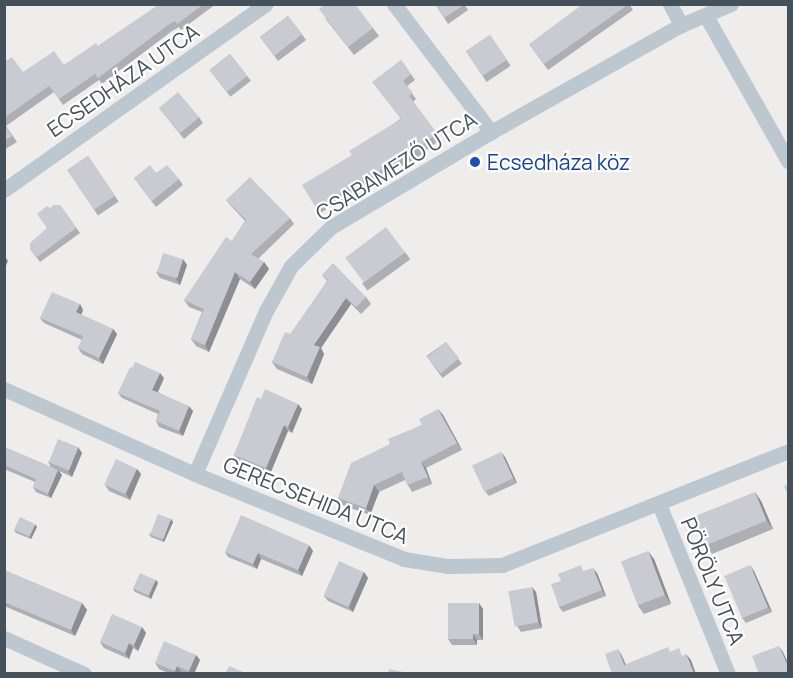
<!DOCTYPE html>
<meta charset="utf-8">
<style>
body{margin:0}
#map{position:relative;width:793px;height:678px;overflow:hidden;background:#efecec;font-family:Manrope,sans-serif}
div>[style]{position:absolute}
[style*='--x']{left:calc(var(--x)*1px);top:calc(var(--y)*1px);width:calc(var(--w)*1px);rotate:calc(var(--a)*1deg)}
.minor>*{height:15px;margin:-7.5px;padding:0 7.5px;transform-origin:7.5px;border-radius:7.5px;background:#bcc7cf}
.wall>*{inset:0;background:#adafb5;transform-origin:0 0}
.shaded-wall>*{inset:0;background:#8d8e93}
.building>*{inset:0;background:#c9cbd2;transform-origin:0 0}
.dots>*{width:16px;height:16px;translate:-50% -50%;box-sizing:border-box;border:3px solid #fff;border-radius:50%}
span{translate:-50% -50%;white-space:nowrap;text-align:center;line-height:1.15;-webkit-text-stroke:4.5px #fff;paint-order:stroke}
.street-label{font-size:21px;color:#44505a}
.transit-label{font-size:21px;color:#164399}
.left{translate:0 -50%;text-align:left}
.frame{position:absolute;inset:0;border:6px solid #44505a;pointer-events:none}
</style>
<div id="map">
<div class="minor">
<i style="--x:394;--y:4;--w:161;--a:52.8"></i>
<i style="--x:670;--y:4;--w:24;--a:62"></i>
<i style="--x:706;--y:16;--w:167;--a:60.5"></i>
<i style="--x:4;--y:190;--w:321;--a:-35.4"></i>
<i style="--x:4;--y:389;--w:209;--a:24"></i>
<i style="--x:195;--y:474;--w:226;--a:22.1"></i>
<i style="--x:404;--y:559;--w:45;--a:9"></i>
<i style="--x:448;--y:566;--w:54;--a:-1.1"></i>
<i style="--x:502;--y:565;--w:308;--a:-21.7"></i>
<i style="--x:195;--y:474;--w:178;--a:-66.5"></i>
<i style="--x:266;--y:311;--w:51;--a:-60.9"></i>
<i style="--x:291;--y:266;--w:56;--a:-44.3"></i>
<i style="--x:331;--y:227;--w:186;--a:-30.7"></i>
<i style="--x:491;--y:132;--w:218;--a:-29.4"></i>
<i style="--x:681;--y:25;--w:54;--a:-22.8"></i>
<i style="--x:659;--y:504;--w:183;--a:67.9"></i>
<i style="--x:4;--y:638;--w:88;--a:24.2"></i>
</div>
<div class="wall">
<i style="clip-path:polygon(160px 4px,216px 4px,181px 30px,179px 27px,172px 31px,102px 84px,99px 80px,63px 105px,54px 92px,6px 126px,17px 142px,4px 150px,4px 62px,23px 72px,64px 65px,98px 46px)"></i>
<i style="clip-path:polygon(435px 4px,464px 4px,468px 10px,448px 24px)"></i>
<i style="clip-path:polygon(629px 4px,633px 10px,548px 70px,529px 44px)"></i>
<i style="left:288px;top:16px;width:30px;height:35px;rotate:53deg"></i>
<i style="clip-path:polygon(325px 18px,373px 28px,379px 36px,354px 55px)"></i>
<i style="left:490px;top:35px;width:37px;height:29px;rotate:56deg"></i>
<i style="left:230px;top:54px;width:34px;height:26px;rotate:52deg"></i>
<i style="clip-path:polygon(401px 60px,415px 80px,407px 86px,416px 99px,413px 102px,441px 139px,418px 157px,320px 213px,316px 208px,352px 155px,400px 119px)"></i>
<i style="clip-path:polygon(159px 108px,199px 117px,203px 123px,184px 139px)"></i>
<i style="left:88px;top:156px;width:55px;height:25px;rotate:56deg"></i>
<i style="clip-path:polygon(156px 173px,179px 179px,183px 185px,156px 207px,134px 178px)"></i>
<i style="clip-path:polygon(226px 200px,290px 218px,294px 224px,258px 259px,264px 262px,269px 269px,255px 289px,240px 279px,209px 352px,196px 346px,191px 339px,202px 312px,189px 307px,184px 300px,232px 241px,245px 221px,231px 206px)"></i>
<i style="clip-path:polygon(60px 205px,80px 233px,40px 262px,30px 249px,47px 228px,50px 208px)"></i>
<i style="left:405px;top:252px;width:9px;height:53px;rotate:54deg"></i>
<i style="clip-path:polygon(183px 259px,187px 265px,180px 285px,160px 278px,156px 272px)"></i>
<i style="clip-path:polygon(322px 275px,366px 297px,371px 304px,361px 314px,351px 304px,321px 348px,324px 354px,312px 384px,277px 369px,272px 362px,327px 281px)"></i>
<i style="clip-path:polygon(80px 304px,83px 310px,81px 315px,113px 329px,117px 334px,103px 364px,82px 354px,78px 348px,82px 340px,44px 323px,40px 318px)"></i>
<i style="left:446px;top:342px;width:27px;height:24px;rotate:54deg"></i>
<i style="clip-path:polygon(164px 378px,158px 392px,193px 411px,183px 436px,159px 427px,156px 421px,158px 414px,122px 398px,118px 393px)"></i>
<i style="clip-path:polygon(261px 399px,302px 409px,292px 433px,288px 431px,270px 474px,238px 460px,234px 455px)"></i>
<i style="clip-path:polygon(438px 409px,443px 415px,462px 450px,426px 468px,432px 484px,412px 492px,405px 480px,379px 492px,370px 515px,342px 505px,338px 498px,390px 444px,422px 425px)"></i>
<i style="clip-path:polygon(4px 447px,51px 467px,48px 462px,78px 447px,82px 453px,72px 477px,59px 471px,62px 475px,51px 498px,36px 492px,33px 487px,35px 482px,4px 469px)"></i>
<i style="clip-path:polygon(505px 457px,517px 483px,489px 496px,485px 491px)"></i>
<i style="clip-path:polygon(137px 469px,141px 474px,130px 500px,109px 491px,105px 485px)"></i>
<i style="clip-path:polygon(755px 492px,761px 501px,773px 529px,712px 554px,706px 546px)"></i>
<i style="clip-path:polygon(171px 519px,173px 522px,164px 542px,151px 537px,149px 534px)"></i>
<i style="clip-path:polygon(37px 527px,31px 539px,16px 533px,14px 530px)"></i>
<i style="clip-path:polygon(313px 551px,302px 576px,261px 559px,257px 569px,228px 557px,225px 552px)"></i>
<i style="clip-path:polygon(654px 559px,671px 604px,644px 614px,638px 606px)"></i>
<i style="clip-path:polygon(4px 570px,82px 603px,87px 610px,75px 636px,4px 606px)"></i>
<i style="clip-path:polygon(585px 571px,597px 573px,606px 596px,563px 612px,559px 607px)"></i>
<i style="clip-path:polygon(754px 571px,772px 612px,746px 623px,742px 618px)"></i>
<i style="clip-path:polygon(364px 572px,368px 578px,353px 612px,328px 601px,324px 596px)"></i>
<i style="clip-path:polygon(156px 580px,158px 583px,151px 599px,135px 592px,133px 589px)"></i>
<i style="clip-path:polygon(536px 592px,542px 628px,521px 632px,517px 626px)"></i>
<i style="clip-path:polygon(483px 609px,483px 640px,477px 640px,477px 645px,452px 645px,448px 639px)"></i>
<i style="clip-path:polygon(142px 627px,146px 633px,138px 651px,133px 648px,129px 659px,104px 648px,100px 642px)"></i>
<i style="clip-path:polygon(196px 655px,200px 660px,194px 674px,185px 674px,181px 672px,180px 674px,170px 674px,159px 669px,155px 663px)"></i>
</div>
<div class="shaded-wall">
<i style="clip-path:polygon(5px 256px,8px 261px,4px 270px,4px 257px)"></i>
<i style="clip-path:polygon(183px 259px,187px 265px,180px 285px,176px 279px)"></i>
<i style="clip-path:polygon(264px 262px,269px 269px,255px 289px,250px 282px)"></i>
<i style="clip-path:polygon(235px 272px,240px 279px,209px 352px,205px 345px)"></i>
<i style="clip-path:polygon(346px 298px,351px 304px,321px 348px,324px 354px,312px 384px,307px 377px,314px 345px)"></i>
<i style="clip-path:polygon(80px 304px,83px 310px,80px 318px,76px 312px)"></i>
<i style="clip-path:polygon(113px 329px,117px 334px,103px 364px,99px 358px)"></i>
<i style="clip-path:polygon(160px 373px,164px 378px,156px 396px,152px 390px)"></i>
<i style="clip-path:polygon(298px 404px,302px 409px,292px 433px,288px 427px)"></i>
<i style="clip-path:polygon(189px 406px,193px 411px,183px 436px,179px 431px)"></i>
<i style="clip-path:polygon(438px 409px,443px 415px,462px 450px,457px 443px)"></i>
<i style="clip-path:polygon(284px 425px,288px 431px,270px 474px,266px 468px)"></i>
<i style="clip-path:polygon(78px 447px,82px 453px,72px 477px,68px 471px)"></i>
<i style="clip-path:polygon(501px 452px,505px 457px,517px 483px,513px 478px)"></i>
<i style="clip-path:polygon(421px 462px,426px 468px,432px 484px,428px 477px)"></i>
<i style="clip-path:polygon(137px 469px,141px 474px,130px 500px,126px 494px)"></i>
<i style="clip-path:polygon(58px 470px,62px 475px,51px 498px,48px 494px)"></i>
<i style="clip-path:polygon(374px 485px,379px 492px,370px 515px,366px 508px)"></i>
<i style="clip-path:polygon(755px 492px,761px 501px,773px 529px,767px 521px)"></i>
<i style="clip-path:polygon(171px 519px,173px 522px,164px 542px,162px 539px)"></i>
<i style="clip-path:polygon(35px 524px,37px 527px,31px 539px,29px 536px)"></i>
<i style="clip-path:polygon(309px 545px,313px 551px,302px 576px,298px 570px)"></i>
<i style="clip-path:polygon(648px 551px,654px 559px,671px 604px,665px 595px)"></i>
<i style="clip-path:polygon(258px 553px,261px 559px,257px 569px,253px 564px)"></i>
<i style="clip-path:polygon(750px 565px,754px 571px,772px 612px,768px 607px)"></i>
<i style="clip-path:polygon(593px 568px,597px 573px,606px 596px,602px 590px)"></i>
<i style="clip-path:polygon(364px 572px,368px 578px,353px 612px,349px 607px)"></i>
<i style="clip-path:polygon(156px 580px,158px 583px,151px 599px,149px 596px)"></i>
<i style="clip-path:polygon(532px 587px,536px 592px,542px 628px,538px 622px)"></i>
<i style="clip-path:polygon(82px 603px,87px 610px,75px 636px,71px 630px)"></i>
<i style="clip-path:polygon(479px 603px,483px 609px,483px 640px,479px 634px)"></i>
<i style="clip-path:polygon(142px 627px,146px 633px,138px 651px,134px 645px)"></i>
<i style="clip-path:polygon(473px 634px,477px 640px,477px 645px,473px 639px)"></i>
<i style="clip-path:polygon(129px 643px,133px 648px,129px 659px,125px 653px)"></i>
<i style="clip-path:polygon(779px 646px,783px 652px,789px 665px,789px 669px)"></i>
<i style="clip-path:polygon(618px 649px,622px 656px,629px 672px,624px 665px)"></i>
<i style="clip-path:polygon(686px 654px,691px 660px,696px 674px,694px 674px)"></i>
<i style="clip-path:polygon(196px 655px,200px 660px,194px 674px,190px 674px,189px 671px)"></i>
<i style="clip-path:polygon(177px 666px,181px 672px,180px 674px,176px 674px,175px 671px)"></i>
</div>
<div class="building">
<i style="clip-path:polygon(160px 4px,204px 4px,177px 24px,175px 21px,168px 25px,98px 78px,95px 74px,59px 99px,49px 86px,4px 118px,4px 62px,12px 57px,23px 72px,54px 51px,64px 65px,96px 43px,98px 46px)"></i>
<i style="clip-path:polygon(326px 4px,355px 4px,373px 28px,348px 47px,319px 9px)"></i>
<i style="clip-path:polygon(435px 4px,463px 4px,464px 5px,444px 18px)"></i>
<i style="clip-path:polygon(583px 4px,629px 4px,544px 64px,529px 44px)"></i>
<i style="left:288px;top:16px;width:23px;height:35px;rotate:52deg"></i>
<i style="left:490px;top:35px;width:30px;height:29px;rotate:56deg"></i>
<i style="left:230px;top:54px;width:28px;height:26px;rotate:52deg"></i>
<i style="clip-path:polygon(401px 60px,411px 74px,403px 81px,413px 93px,409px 96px,437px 133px,414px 151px,316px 208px,302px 185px,352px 155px,349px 151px,401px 119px,372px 82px)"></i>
<i style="left:178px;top:92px;width:33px;height:25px;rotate:50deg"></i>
<i style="clip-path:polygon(4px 124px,12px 136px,4px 141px)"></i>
<i style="left:88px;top:156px;width:48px;height:25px;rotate:56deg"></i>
<i style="clip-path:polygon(150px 165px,156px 173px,167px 165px,179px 179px,152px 201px,134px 178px)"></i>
<i style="clip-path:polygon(250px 177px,290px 218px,251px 254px,264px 262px,250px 282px,235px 272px,205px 345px,191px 339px,204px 309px,184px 300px,226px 237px,232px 241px,246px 220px,226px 200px)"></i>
<i style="clip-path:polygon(54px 205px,60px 205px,76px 228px,37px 257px,30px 249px,30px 243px,47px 228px,37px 214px,47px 206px,50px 208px)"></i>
<i style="left:386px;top:227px;width:31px;height:51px;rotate:53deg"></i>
<i style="left:163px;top:253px;width:21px;height:20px;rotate:17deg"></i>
<i style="clip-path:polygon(333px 263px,366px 297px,356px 307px,346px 298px,314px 345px,320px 347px,307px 377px,272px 362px,285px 332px,290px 334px,328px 280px,322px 275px)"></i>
<i style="clip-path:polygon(52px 292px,80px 304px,76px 312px,113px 329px,99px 358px,78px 348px,83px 336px,40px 318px)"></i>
<i style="left:446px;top:342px;width:21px;height:24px;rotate:51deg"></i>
<i style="clip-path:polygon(135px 362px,160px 373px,152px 390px,189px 406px,179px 431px,156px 421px,160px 411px,118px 393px,130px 367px,132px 368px)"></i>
<i style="clip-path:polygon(265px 389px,298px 404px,288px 427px,284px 425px,266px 468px,234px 455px,257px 397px,261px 399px)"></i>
<i style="clip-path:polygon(438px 409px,457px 443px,421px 462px,428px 477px,407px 485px,402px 472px,374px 485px,366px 508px,338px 498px,351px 463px,390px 444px,388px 439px,422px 425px,419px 419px)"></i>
<i style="left:58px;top:439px;width:22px;height:25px;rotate:22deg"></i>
<i style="clip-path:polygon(4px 447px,58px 470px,48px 494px,33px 487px,36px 479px,4px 465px)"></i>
<i style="left:501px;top:452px;width:29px;height:32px;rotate:65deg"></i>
<i style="left:116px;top:459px;width:23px;height:28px;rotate:25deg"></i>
<i style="clip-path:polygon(789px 484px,789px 497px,784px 486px)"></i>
<i style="left:755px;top:492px;width:31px;height:65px;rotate:68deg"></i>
<i style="left:158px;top:514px;width:14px;height:22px;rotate:21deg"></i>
<i style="clip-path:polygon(241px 515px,309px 545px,298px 570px,258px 553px,253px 564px,225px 552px)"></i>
<i style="left:20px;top:517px;width:17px;height:14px;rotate:25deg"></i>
<i style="left:648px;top:551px;width:47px;height:29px;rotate:69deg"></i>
<i style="left:339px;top:561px;width:27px;height:38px;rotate:24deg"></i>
<i style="clip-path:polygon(581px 565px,583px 571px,593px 568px,602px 590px,559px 607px,551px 584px,561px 581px,558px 574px)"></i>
<i style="left:750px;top:565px;width:46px;height:28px;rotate:67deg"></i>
<i style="clip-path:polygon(4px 570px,82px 603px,71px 630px,4px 602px)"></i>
<i style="left:140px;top:573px;width:17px;height:17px;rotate:24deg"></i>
<i style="left:532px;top:587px;width:36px;height:24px;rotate:80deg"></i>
<i style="clip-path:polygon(448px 603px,479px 603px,479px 634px,473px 634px,473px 639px,448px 639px)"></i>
<i style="clip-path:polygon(112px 614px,142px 627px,134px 645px,129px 643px,125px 653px,100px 642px)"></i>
<i style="clip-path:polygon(164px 641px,196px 655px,189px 671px,177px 666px,175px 671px,155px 663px)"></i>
<i style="clip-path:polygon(779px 646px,789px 669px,789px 674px,759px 674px,752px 656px)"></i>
<i style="clip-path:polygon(668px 647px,670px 652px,679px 648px,682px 656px,686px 654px,694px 674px,612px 674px,605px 654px,618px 649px,624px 665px)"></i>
<i style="clip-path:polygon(229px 666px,248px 674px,225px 674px)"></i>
<i style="clip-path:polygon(389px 669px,408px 673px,388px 674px)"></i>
</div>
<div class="dots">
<i style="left:475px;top:162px;background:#1a4fb4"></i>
</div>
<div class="street-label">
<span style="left:123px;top:80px;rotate:-35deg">ECSEDHÁZA UTCA</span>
<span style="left:396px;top:166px;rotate:-32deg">CSABAMEZŐ UTCA</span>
<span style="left:316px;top:500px;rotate:22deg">GERECSEHIDA UTCA</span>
<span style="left:713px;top:581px;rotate:68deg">PÖRÖLY UTCA</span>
</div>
<div class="transit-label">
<span class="left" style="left:487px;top:162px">Ecsedháza köz</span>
</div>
<div class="frame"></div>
</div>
